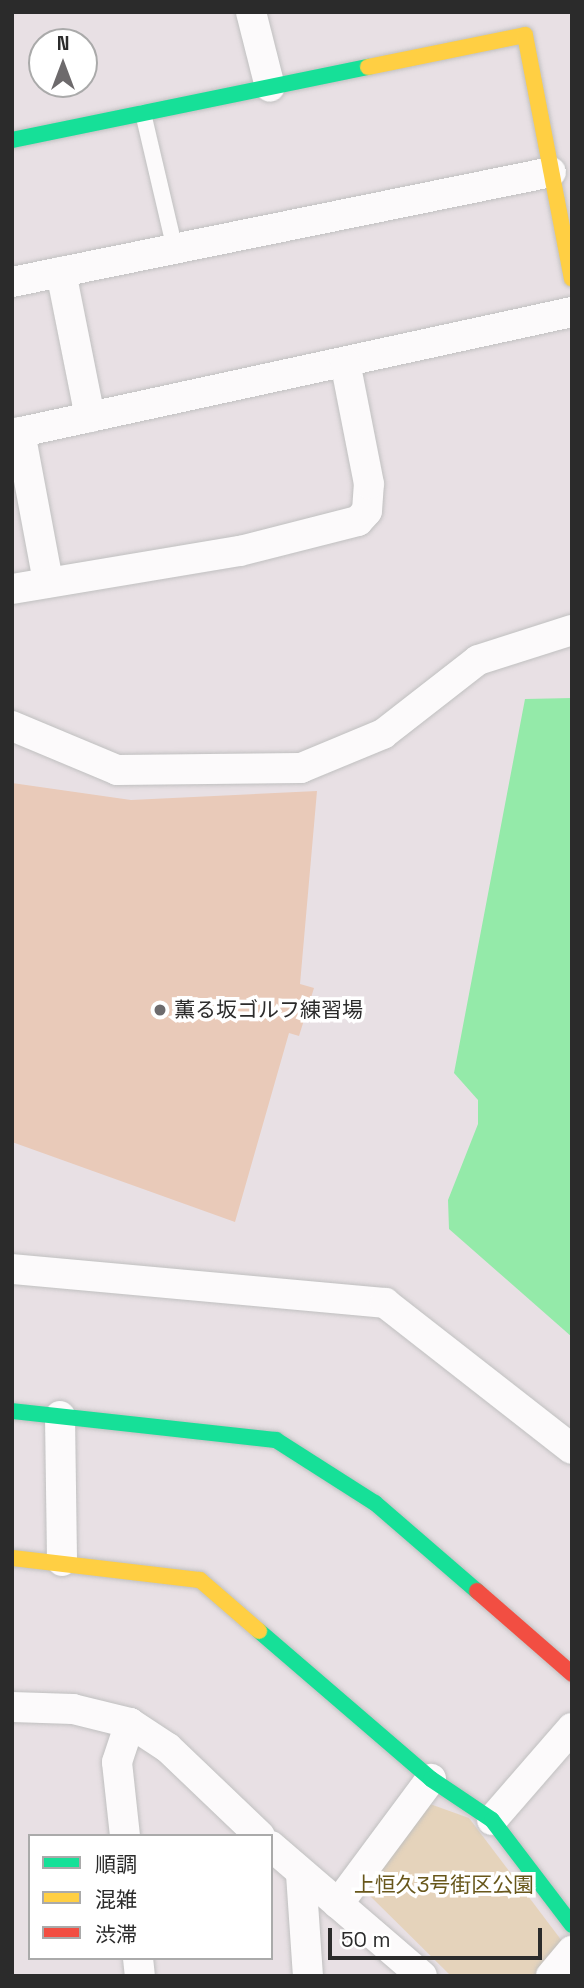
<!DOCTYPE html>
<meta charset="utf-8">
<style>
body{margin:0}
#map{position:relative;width:584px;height:1988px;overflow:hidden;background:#e8e0e4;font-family:"Space Grotesk","Noto Sans JP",sans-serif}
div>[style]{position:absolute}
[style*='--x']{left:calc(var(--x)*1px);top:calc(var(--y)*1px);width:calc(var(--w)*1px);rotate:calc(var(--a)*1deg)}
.green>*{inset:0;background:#e5d3bb}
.pitch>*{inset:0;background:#e9cab9}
.water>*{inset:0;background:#94eaa9}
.roads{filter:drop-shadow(0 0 2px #c0c0c0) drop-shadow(0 0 2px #c0c0c0)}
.lane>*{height:16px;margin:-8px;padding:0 8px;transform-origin:8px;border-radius:8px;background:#fcfafb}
.street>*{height:30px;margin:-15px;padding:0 15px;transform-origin:15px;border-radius:15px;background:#fcfafb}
.fast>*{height:16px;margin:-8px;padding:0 8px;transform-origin:8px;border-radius:8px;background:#16e098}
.slow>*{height:16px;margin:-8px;padding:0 8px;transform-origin:8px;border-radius:8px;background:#ffcf43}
.jam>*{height:16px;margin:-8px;padding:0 8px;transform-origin:8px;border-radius:8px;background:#f24e42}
.dots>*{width:19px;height:19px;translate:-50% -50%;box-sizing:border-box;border:4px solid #fff;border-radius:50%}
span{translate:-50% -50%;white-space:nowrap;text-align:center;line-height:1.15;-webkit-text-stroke:7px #fff;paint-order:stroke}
.poi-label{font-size:21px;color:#2b2b2b}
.left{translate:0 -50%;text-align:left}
.park-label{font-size:21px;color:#68571b}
.frame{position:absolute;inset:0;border:14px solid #2b2b2b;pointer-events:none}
.legend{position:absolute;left:28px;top:1834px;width:245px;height:126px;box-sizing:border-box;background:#fff;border:2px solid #aaa;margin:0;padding:9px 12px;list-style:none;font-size:21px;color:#2b2b2b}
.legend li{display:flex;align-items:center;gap:14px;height:35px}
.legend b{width:35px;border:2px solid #aaa}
.north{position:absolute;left:28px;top:28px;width:70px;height:70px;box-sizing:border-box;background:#fff;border:2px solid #aaa;border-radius:50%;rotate:0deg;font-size:19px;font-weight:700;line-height:28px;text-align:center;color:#2b2b2b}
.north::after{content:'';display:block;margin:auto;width:24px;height:32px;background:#6d6a6c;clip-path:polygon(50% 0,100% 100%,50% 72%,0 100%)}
.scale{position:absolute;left:328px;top:1928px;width:214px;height:32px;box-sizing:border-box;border:4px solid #2b2b2b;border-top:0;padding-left:9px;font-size:21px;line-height:24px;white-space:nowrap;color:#2b2b2b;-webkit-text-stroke:5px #fff;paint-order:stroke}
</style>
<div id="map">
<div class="green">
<i style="clip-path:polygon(430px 1804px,469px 1818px,565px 1945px,539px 1976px,451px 1976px,364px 1890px)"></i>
</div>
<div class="pitch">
<i style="clip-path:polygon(12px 783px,131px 800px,317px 791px,300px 984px,314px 988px,299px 1036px,289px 1033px,235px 1222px,12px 1142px)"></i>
</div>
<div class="water">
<i style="clip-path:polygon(572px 698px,572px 1337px,449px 1229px,448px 1200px,478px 1124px,478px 1100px,454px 1073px,525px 699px)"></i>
</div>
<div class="roads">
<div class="lane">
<i style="--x:143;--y:113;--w:140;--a:76.8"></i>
</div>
<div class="street">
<i style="--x:251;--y:12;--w:77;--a:75.8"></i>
<i style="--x:61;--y:272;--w:148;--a:78.7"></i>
<i style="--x:12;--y:282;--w:550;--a:-11.53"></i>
<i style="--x:20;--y:432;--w:153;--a:79.4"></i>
<i style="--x:12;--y:434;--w:573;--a:-12.29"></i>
<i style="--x:12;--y:589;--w:231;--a:-9.5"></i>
<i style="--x:240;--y:551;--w:122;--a:-14.3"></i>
<i style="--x:358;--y:521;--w:13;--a:-48"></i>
<i style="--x:367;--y:511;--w:27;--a:-86"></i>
<i style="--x:369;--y:484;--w:124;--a:-101.1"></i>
<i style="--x:12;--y:726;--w:114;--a:22.7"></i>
<i style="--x:117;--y:770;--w:184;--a:-0.6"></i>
<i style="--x:301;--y:768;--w:89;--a:-22.5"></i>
<i style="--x:383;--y:734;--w:120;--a:-37.9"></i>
<i style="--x:478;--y:660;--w:99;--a:-17.7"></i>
<i style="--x:12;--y:1269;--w:375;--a:5.2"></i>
<i style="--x:385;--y:1303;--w:237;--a:38"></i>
<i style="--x:60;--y:1416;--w:145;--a:89.2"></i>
<i style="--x:12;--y:1707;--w:61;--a:1.9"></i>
<i style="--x:73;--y:1709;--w:59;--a:13.8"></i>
<i style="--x:130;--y:1723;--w:45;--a:33.3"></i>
<i style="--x:168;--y:1748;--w:127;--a:43.7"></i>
<i style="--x:492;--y:1820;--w:122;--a:-49"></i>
<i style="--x:125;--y:1836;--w:74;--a:-96.2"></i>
<i style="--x:117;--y:1762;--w:41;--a:-71.6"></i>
<i style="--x:271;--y:1846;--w:199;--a:40.7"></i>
<i style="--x:301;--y:1874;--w:102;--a:86.1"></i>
<i style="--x:338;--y:1904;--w:156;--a:-53.4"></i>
<i style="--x:138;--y:1958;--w:18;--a:84"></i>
<i style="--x:551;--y:1976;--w:33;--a:-50"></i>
</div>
<div class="fast">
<i style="--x:12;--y:140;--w:363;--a:-11.6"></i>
<i style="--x:12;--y:1411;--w:266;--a:6.3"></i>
<i style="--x:276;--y:1440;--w:117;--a:32.5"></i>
<i style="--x:375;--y:1503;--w:135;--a:40.8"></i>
<i style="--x:259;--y:1631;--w:227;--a:40.7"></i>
<i style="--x:431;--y:1779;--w:73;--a:33.9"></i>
<i style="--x:492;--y:1820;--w:132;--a:52.7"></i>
</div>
<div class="slow">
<i style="--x:368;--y:67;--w:160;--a:-11.5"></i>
<i style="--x:525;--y:35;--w:248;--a:79.1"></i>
<i style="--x:12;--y:1558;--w:189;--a:6.7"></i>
<i style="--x:200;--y:1580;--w:78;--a:40.8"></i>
</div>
<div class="jam">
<i style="--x:477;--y:1591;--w:126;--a:41.1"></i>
</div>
</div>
<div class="dots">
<i style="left:160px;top:1010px;background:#6d6a6c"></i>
</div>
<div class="poi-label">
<span class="left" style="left:174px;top:1010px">薫る坂ゴルフ練習場</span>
</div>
<div class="park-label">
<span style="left:444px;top:1885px">上恒久3号街区公園</span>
</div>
<div class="frame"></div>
<ul class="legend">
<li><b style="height:9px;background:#16e098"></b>順調</li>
<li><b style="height:9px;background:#ffcf43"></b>混雑</li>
<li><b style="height:9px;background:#f24e42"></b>渋滞</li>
</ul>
<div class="north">N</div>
<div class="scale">50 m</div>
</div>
